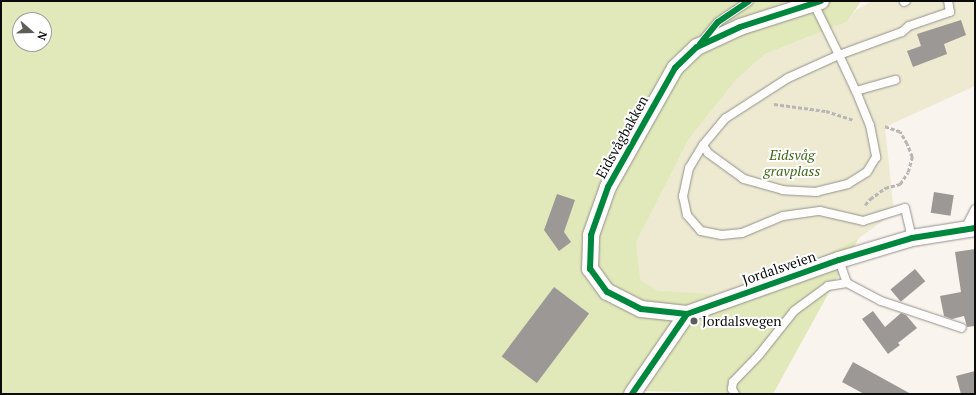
<!DOCTYPE html>
<meta charset="utf-8">
<style>
body{margin:0}
#map{position:relative;width:976px;height:395px;overflow:hidden;background:#faf4ee;font-family:"PT Serif",serif}
div>[style]{position:absolute}
[style*='--x']{left:calc(var(--x)*1px);top:calc(var(--y)*1px);width:calc(var(--w)*1px);rotate:calc(var(--a)*1deg)}
.forest>*{inset:0;background:#e1e8b9}
.cemetery>*{inset:0;background:#edead1}
.building>*{inset:0;background:#9c9895;transform-origin:0 0}
.path>*{height:2.5px;margin-top:-1.25px;transform-origin:0;background:repeating-linear-gradient(90deg,#b7b6b5 0 4px,transparent 0 6px)}
.roads{filter:drop-shadow(0 0 1px #93908d) drop-shadow(0 0 1px #93908d)}
.lane>*{height:8px;margin:-4px;padding:0 4px;transform-origin:4px;border-radius:4px;background:#fefdfc}
.street>*{height:16px;margin:-8px;padding:0 8px;transform-origin:8px;border-radius:8px;background:#fefdfc}
.cycleway>*{height:6px;margin:-3px;padding:0 3px;transform-origin:3px;border-radius:3px;background:#00873e}
.dots>*{width:11px;height:11px;translate:-50% -50%;box-sizing:border-box;border:2px solid #fff;border-radius:50%}
span{translate:-50% -50%;white-space:nowrap;text-align:center;line-height:1.15;-webkit-text-stroke:4px #fff;paint-order:stroke}
.street-label{font-size:14px;color:#0b0b0b}
.park-label{font-size:14px;color:#416816;font-style:italic}
.poi-label{font-size:14px;color:#0b0b0b}
.left{translate:0 -50%;text-align:left}
.frame{position:absolute;inset:0;border:2px solid #0b0b0b;pointer-events:none}
.north{position:absolute;left:12px;top:12px;width:40px;height:40px;box-sizing:border-box;background:#fff;border:1px solid #9d9d9d;border-radius:50%;rotate:110deg;font-size:11px;font-weight:700;line-height:16px;text-align:center;color:#0b0b0b}
.north::after{content:'';display:block;margin:auto;width:14px;height:18px;background:#5f5d5a;clip-path:polygon(50% 0,100% 100%,50% 72%,0 100%)}
</style>
<div id="map">
<div class="forest">
<i style="clip-path:polygon(evenodd,1px 1px,861px 1px,847px 22px,765px 54px,737px 79px,689px 139px,636px 243px,761px 286px,859px 238px,773px 394px,638px 391px,629px 394px,1px 394px,1px 1px,20px 20px,44px 20px,44px 44px,20px 44px,20px 20px)"></i>
</div>
<div class="cemetery">
<i style="clip-path:polygon(872px 1px,975px 1px,975px 86px,885px 127px,894px 213px,859px 238px,761px 286px,729px 295px,658px 291px,640px 280px,636px 243px,689px 139px,737px 79px,765px 54px,847px 22px,856px 10px)"></i>
</div>
<div class="building">
<i style="clip-path:polygon(961px 20px,966px 35px,944px 44px,947px 54px,913px 67px,907px 51px,921px 46px,917px 34px)"></i>
<i style="left:934px;top:192px;width:20px;height:21px;rotate:9deg"></i>
<i style="clip-path:polygon(557px 194px,575px 200px,564px 232px,571px 242px,559px 251px,544px 230px)"></i>
<i style="clip-path:polygon(975px 249px,975px 326px,967px 327px,964px 316px,952px 319px,944px 316px,940px 296px,961px 292px,955px 252px)"></i>
<i style="left:915px;top:269px;width:16px;height:32px;rotate:50deg"></i>
<i style="left:554px;top:287px;width:44px;height:87px;rotate:37deg"></i>
<i style="clip-path:polygon(873px 311px,885px 327px,901px 313px,906px 315px,917px 328px,898px 343px,900px 345px,888px 354px,862px 319px)"></i>
<i style="clip-path:polygon(853px 362px,911px 394px,864px 394px,842px 382px)"></i>
<i style="clip-path:polygon(975px 371px,975px 394px,961px 394px,956px 376px)"></i>
</div>
<div class="path">
<i style="--x:774;--y:104;--w:52;--a:7.7"></i>
<i style="--x:826;--y:111;--w:28;--a:18"></i>
<i style="--x:865;--y:205;--w:8;--a:-50"></i>
<i style="--x:870;--y:199;--w:19;--a:-36"></i>
<i style="--x:885;--y:188;--w:16;--a:-15"></i>
<i style="--x:900;--y:184;--w:14;--a:-56"></i>
<i style="--x:908;--y:172;--w:16;--a:-75"></i>
<i style="--x:912;--y:157;--w:14;--a:-111"></i>
<i style="--x:907;--y:144;--w:14;--a:-120"></i>
<i style="--x:900;--y:132;--w:18;--a:-161"></i>
</div>
<div class="roads">
<div class="lane">
<i style="--x:904;--y:2;--w:2;--a:-27"></i>
<i style="--x:814;--y:4;--w:57;--a:63.9"></i>
<i style="--x:839;--y:55;--w:40;--a:65"></i>
<i style="--x:856;--y:91;--w:37;--a:68"></i>
<i style="--x:870;--y:125;--w:33;--a:79"></i>
<i style="--x:876;--y:157;--w:17;--a:121"></i>
<i style="--x:867;--y:172;--w:22;--a:148"></i>
<i style="--x:848;--y:184;--w:32;--a:166"></i>
<i style="--x:817;--y:192;--w:34;--a:-177"></i>
<i style="--x:783;--y:190;--w:41;--a:-164.2"></i>
<i style="--x:744;--y:179;--w:44;--a:-144.2"></i>
<i style="--x:708;--y:153;--w:9;--a:-122"></i>
<i style="--x:703;--y:145;--w:35;--a:-50"></i>
<i style="--x:726;--y:118;--w:74;--a:-32.8"></i>
<i style="--x:788;--y:78;--w:56;--a:-24.3"></i>
<i style="--x:839;--y:55;--w:67;--a:-20.1"></i>
<i style="--x:902;--y:32;--w:9;--a:-41"></i>
<i style="--x:909;--y:26;--w:43;--a:-18.9"></i>
<i style="--x:950;--y:12;--w:11;--a:-100"></i>
<i style="--x:703;--y:40;--w:23;--a:-50"></i>
<i style="--x:718;--y:22;--w:37;--a:-34"></i>
<i style="--x:856;--y:91;--w:41;--a:-15.8"></i>
<i style="--x:703;--y:145;--w:27;--a:121"></i>
<i style="--x:689;--y:168;--w:29;--a:102"></i>
<i style="--x:683;--y:196;--w:19;--a:78"></i>
<i style="--x:687;--y:215;--w:21;--a:49"></i>
<i style="--x:701;--y:231;--w:21;--a:11"></i>
<i style="--x:722;--y:235;--w:20;--a:-6"></i>
<i style="--x:742;--y:233;--w:44;--a:-22.5"></i>
<i style="--x:783;--y:216;--w:37;--a:-8"></i>
<i style="--x:820;--y:211;--w:44;--a:13.1"></i>
<i style="--x:863;--y:221;--w:44;--a:-17.2"></i>
<i style="--x:905;--y:208;--w:31;--a:77"></i>
<i style="--x:965;--y:229;--w:22;--a:-63"></i>
<i style="--x:839;--y:260;--w:24;--a:71"></i>
<i style="--x:847;--y:283;--w:38;--a:28"></i>
<i style="--x:881;--y:301;--w:85;--a:18.4"></i>
<i style="--x:735;--y:394;--w:6;--a:-121"></i>
<i style="--x:732;--y:389;--w:7;--a:-82"></i>
<i style="--x:733;--y:382;--w:37;--a:-46"></i>
<i style="--x:759;--y:355;--w:56;--a:-51.5"></i>
<i style="--x:794;--y:311;--w:42;--a:-36.3"></i>
<i style="--x:828;--y:286;--w:19;--a:-9"></i>
</div>
<div class="street">
<i style="--x:687;--y:314;--w:46;--a:-173.8"></i>
<i style="--x:641;--y:309;--w:38;--a:-153"></i>
<i style="--x:607;--y:292;--w:29;--a:-126"></i>
<i style="--x:590;--y:269;--w:34;--a:-88"></i>
<i style="--x:591;--y:235;--w:51;--a:-70.5"></i>
<i style="--x:608;--y:187;--w:137;--a:-60.6"></i>
<i style="--x:675;--y:68;--w:30;--a:-44"></i>
<i style="--x:697;--y:47;--w:47;--a:-24.9"></i>
<i style="--x:740;--y:27;--w:85;--a:-17.8"></i>
<i style="--x:632;--y:394;--w:97;--a:-55.5"></i>
<i style="--x:687;--y:314;--w:161;--a:-19.6"></i>
<i style="--x:839;--y:260;--w:76;--a:-16.8"></i>
<i style="--x:912;--y:238;--w:64;--a:-9"></i>
</div>
</div>
<div class="cycleway">
<i style="--x:700;--y:44;--w:28;--a:-51"></i>
<i style="--x:718;--y:22;--w:37;--a:-34"></i>
<i style="--x:687;--y:314;--w:46;--a:-173.8"></i>
<i style="--x:641;--y:309;--w:38;--a:-153"></i>
<i style="--x:607;--y:292;--w:29;--a:-126"></i>
<i style="--x:590;--y:269;--w:34;--a:-88"></i>
<i style="--x:591;--y:235;--w:51;--a:-70.5"></i>
<i style="--x:608;--y:187;--w:137;--a:-60.6"></i>
<i style="--x:675;--y:68;--w:30;--a:-44"></i>
<i style="--x:697;--y:47;--w:47;--a:-24.9"></i>
<i style="--x:740;--y:27;--w:85;--a:-17.8"></i>
<i style="--x:632;--y:394;--w:97;--a:-55.5"></i>
<i style="--x:687;--y:314;--w:161;--a:-19.6"></i>
<i style="--x:839;--y:260;--w:76;--a:-16.8"></i>
<i style="--x:912;--y:238;--w:64;--a:-9"></i>
</div>
<div class="dots">
<i style="left:694px;top:321px;background:#5f5d5a"></i>
</div>
<div class="street-label">
<span style="left:622px;top:137px;rotate:-61deg">Eidsvågbakken</span>
<span style="left:779px;top:268px;rotate:-19deg">Jordalsveien</span>
</div>
<div class="park-label">
<span style="left:792px;top:163px">Eidsvåg<br>gravplass</span>
</div>
<div class="poi-label">
<span class="left" style="left:702px;top:321px">Jordalsvegen</span>
</div>
<div class="frame"></div>
<div class="north">N</div>
</div>
